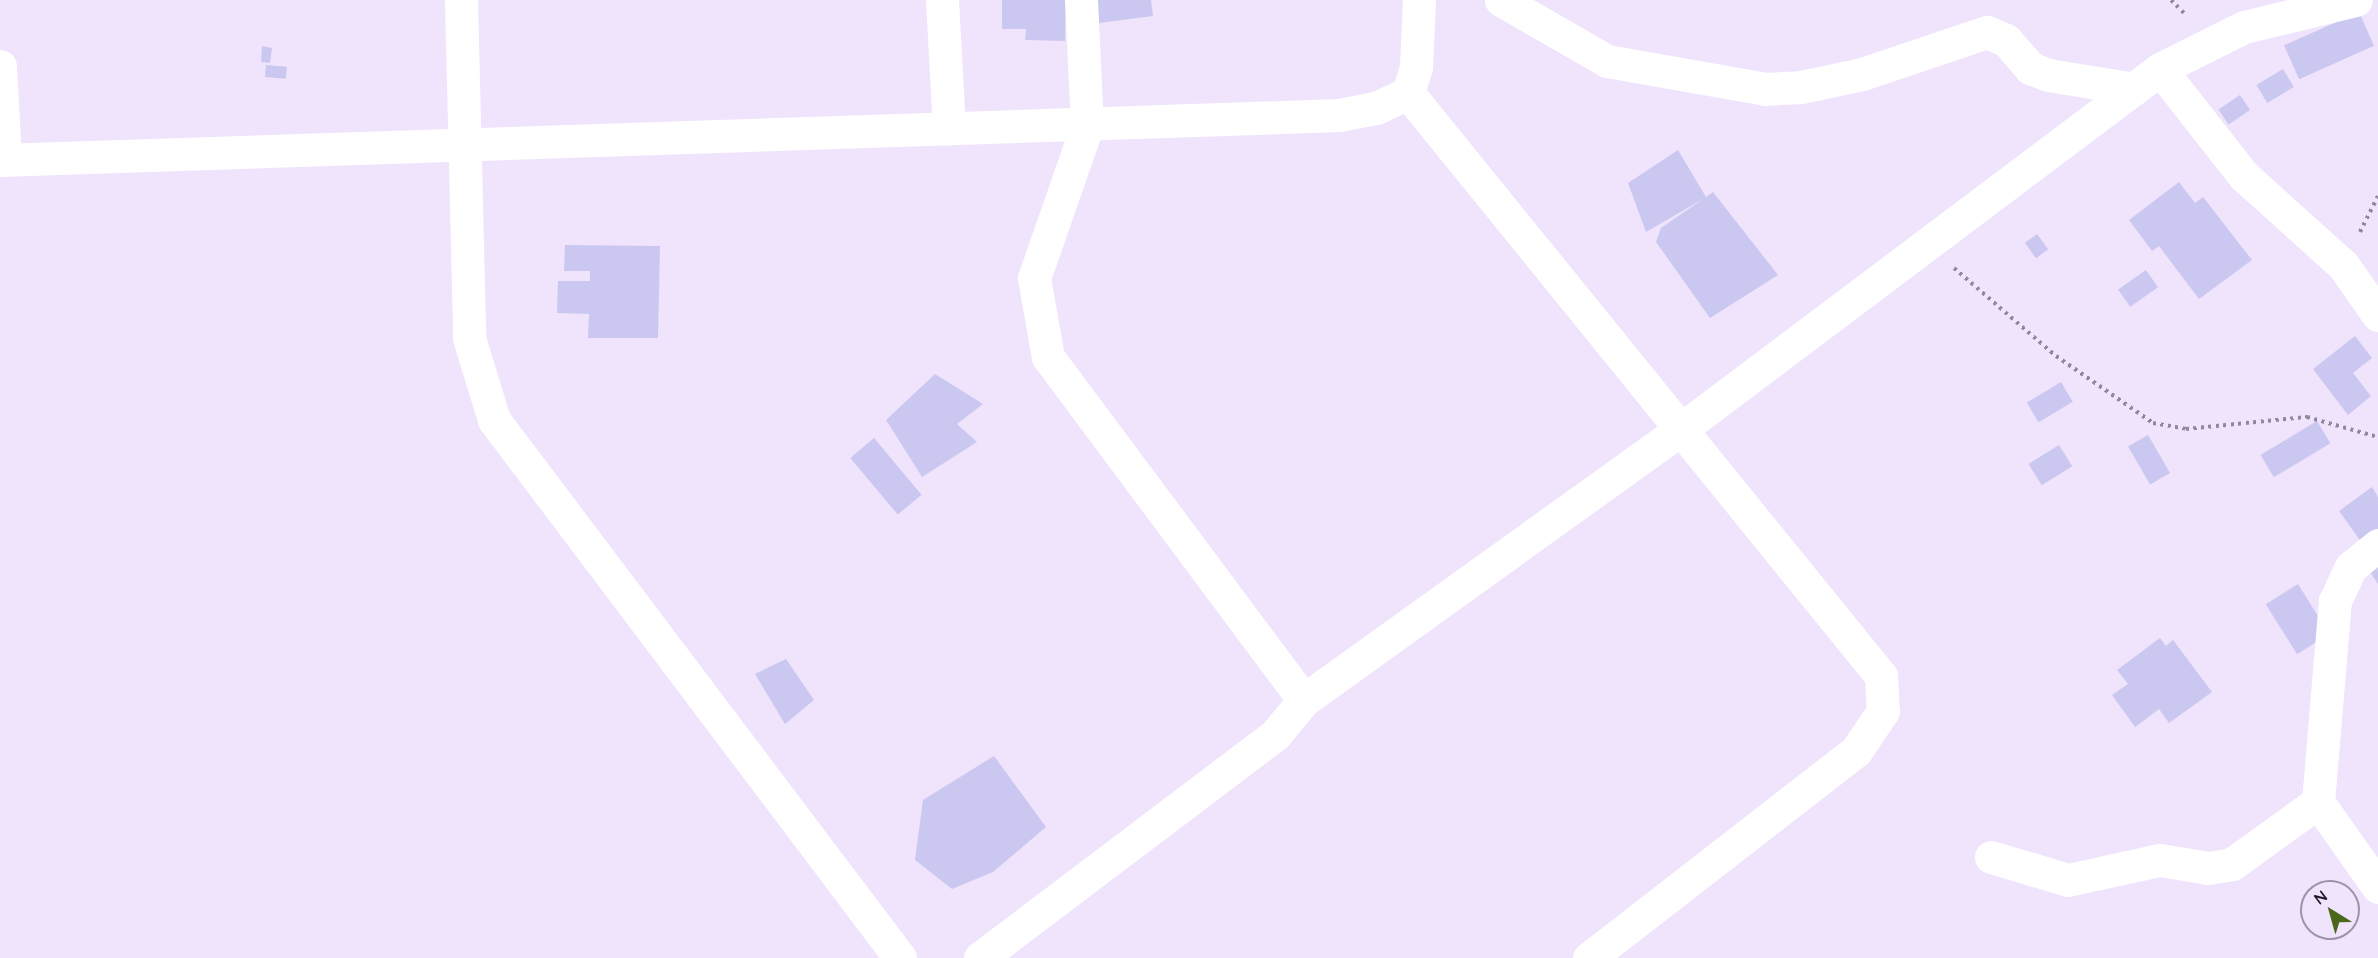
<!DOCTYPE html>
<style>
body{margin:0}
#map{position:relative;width:2378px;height:958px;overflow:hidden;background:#f0e4fc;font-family:Quicksand,sans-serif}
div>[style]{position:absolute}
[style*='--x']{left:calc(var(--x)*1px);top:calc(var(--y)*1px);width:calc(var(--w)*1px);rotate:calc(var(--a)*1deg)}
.building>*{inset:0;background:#cac7f0;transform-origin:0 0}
.path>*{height:4px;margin-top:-2px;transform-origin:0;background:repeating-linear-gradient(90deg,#92889b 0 3px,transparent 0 7.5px)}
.minor>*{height:33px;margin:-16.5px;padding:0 16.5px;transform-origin:16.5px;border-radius:16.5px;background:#fff}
span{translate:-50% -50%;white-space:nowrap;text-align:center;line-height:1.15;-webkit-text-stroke:4.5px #f0e4fc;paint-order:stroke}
.north{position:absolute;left:2300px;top:880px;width:60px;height:60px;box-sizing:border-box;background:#f0e4fc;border:2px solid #9d93a7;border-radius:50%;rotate:323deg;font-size:16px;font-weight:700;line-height:24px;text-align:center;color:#211a27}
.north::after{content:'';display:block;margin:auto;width:21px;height:27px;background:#4a681c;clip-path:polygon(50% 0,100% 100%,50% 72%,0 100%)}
</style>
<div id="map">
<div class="building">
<i style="clip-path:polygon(1002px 0,1066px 0,1065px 41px,1025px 40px,1026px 29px,1002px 29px)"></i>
<i style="clip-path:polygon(1096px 0,1151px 0,1153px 16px,1099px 23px)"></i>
<i style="left:2359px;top:12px;width:37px;height:82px;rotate:66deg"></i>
<i style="clip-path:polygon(262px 46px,272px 48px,270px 63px,261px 62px)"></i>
<i style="left:266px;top:65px;width:21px;height:12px;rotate:5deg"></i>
<i style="left:2283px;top:69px;width:21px;height:31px;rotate:59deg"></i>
<i style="left:2240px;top:95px;width:18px;height:26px;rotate:56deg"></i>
<i style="clip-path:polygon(1678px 150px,1706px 197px,1713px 192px,1778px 275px,1710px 318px,1656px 242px,1661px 228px,1703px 199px,1646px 232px,1628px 183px)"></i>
<i style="clip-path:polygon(2179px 182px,2195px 203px,2203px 197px,2252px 260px,2199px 299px,2159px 246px,2152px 251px,2129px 220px)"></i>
<i style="left:2037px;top:234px;width:19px;height:15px;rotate:54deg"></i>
<i style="clip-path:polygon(565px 245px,660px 246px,658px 338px,588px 338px,589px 314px,557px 313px,558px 281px,590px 281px,590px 271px,564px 271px)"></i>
<i style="left:2146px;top:270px;width:21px;height:34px;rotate:55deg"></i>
<i style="clip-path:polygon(2355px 336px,2372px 358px,2353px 373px,2371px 396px,2348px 415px,2313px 369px)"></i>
<i style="clip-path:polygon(935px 374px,983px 404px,957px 424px,977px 442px,922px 477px,886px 420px)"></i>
<i style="left:2061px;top:382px;width:23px;height:40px;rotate:59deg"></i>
<i style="left:2317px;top:421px;width:26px;height:66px;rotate:59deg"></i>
<i style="left:2148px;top:435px;width:44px;height:23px;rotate:60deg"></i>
<i style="left:874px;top:438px;width:74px;height:31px;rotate:50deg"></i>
<i style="left:2059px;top:445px;width:25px;height:36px;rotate:58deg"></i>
<i style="clip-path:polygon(2372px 487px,2378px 497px,2378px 531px,2362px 543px,2339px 511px)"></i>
<i style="clip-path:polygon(2378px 558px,2378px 584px,2366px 566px)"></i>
<i style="left:2298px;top:584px;width:59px;height:38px;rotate:58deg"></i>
<i style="clip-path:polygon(2160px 638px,2166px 646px,2173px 640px,2212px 692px,2169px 723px,2159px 709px,2135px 727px,2112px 695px,2128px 684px,2117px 670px)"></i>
<i style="clip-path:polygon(786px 659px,814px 700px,785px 724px,755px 674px)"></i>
<i style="clip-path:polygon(994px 756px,1046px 827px,993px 872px,952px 889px,915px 860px,923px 800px)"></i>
</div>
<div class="path">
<i style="--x:2171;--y:0;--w:21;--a:45"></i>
<i style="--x:2360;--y:232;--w:40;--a:-63.4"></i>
<i style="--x:1954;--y:268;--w:135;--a:40.8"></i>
<i style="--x:2056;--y:356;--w:118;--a:34.6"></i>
<i style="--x:2153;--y:423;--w:34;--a:10"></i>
<i style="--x:2186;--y:429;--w:122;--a:-5.7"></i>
<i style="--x:2307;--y:417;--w:74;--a:15.7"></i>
</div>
<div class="minor">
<i style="--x:461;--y:0;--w:338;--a:88.6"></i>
<i style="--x:469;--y:338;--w:86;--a:73"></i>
<i style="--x:494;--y:420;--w:674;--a:52.96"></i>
<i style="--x:942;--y:0;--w:129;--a:86.9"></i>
<i style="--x:1081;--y:0;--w:126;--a:87.3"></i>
<i style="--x:1087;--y:126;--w:161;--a:109.2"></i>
<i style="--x:1034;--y:278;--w:80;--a:80"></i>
<i style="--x:1048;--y:357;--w:428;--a:53.3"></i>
<i style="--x:1501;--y:0;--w:122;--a:29.9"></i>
<i style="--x:1607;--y:61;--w:160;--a:10"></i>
<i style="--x:1765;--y:89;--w:36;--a:-3"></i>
<i style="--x:1801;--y:87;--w:62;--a:-12"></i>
<i style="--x:1862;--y:74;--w:132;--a:-18.6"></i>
<i style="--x:1987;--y:32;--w:21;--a:23"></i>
<i style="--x:2006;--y:40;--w:37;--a:49"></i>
<i style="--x:2030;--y:68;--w:19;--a:21"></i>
<i style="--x:2048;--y:75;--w:87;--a:9.2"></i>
<i style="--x:0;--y:66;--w:94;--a:87"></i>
<i style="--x:2160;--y:69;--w:136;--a:51.9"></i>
<i style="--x:2244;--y:176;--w:133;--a:42"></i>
<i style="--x:2343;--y:265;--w:61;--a:55"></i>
<i style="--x:1408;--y:93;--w:751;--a:50.95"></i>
<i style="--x:1881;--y:676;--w:35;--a:87"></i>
<i style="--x:1883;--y:711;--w:48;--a:124"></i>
<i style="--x:1856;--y:751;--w:338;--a:142.2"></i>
<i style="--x:0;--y:160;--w:1340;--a:-1.92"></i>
<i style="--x:1339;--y:115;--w:38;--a:-11"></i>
<i style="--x:1376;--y:108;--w:35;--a:-25"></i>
<i style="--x:1408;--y:93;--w:28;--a:-73"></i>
<i style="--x:1416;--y:66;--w:66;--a:-87.4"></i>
<i style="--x:2318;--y:802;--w:104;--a:54.8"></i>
<i style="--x:1991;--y:857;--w:80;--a:16.6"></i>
<i style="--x:2068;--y:880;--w:94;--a:-12.3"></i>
<i style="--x:2160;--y:860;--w:49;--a:9.5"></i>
<i style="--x:2208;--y:868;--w:24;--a:-9"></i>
<i style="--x:2232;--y:864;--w:106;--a:-35.8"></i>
<i style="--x:2318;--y:802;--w:202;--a:-85.2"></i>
<i style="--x:2335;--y:601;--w:38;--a:-65"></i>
<i style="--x:2351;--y:567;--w:35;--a:-39"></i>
<i style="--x:980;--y:958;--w:370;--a:-37.1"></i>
<i style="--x:1275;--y:735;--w:45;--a:-50.4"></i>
<i style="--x:1304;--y:700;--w:463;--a:-35.7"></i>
<i style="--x:1680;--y:430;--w:601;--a:-36.95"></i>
<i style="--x:2160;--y:69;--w:94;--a:-26.6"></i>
<i style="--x:2244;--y:27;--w:115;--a:-13.6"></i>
</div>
<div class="north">N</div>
</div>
